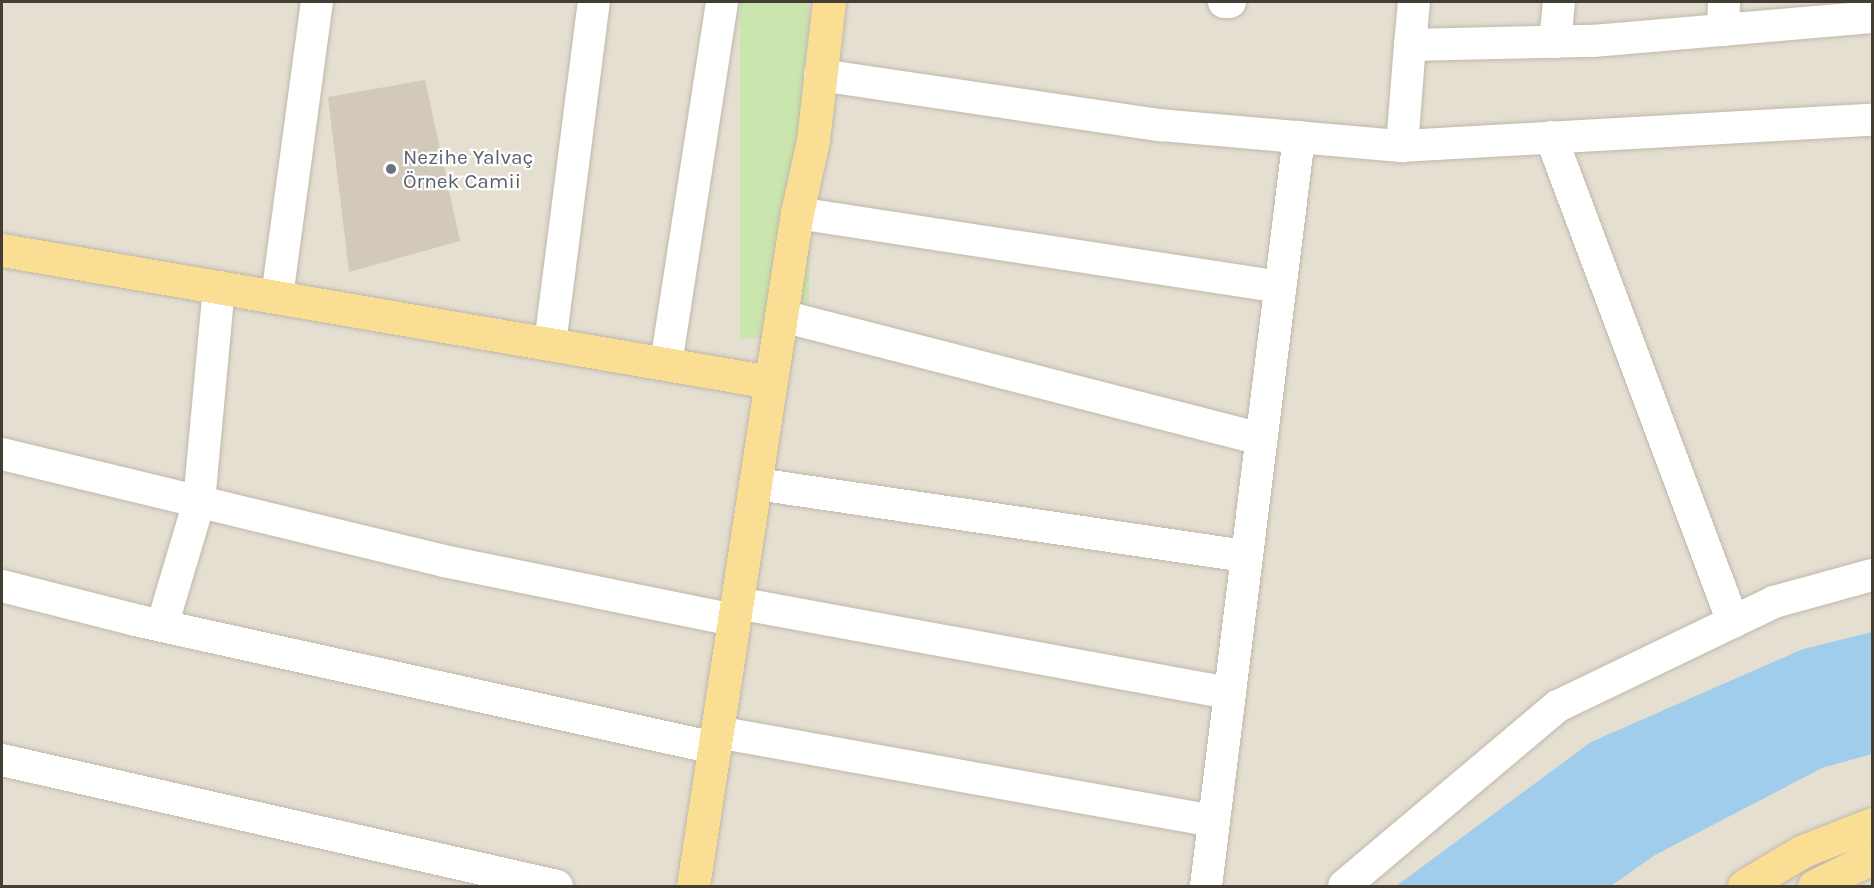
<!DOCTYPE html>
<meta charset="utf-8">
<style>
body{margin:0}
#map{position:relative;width:1874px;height:888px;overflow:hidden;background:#f1ede4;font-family:Karla,sans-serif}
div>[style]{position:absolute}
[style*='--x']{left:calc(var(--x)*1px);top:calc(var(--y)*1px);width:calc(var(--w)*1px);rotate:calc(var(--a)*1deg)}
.residential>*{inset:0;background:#e5dfd2;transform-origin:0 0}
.green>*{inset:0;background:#cbe5ae;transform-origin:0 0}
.water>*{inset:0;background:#a1cded}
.building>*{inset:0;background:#d2c9ba}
.roads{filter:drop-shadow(0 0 2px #bfb8aa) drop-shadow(0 0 2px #bfb8aa)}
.minor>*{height:32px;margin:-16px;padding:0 16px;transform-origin:16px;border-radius:16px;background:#fff}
.major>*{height:33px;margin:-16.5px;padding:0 16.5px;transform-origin:16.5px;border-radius:16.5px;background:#fade94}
.dots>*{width:16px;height:16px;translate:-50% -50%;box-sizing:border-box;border:3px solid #fff;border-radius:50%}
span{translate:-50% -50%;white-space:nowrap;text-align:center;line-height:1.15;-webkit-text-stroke:4.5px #fff;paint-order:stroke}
.worship-label{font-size:21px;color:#5b616d}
.left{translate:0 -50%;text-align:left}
.frame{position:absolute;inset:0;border:3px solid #433d34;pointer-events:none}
</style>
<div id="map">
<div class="residential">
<i style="left:2px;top:2px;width:1870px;height:884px"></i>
</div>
<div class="green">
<i style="left:740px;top:2px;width:69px;height:336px"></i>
</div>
<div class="water">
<i style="clip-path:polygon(1872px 632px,1872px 754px,1822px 768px,1655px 855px,1611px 886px,1396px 886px,1591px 742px,1803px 649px)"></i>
</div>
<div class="building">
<i style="clip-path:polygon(425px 80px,460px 241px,349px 272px,328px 97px)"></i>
</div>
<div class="roads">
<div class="minor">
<i style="--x:1224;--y:2;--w:6;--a:0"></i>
<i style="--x:1723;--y:30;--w:28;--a:-88"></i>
<i style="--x:1555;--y:42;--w:40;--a:-84.3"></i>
<i style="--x:1410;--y:45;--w:43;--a:-84.7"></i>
<i style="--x:820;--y:75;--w:344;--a:8.4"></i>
<i style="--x:1160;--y:125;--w:243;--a:5"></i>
<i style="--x:1402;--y:146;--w:101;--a:-85.5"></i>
<i style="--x:1410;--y:45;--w:183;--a:-1.3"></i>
<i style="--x:1593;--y:41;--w:280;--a:-4.9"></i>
<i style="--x:1551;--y:137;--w:518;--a:69.43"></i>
<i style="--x:1402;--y:146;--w:471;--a:-3.2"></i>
<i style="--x:797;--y:213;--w:489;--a:8.7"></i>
<i style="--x:277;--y:297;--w:298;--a:-82.3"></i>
<i style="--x:782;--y:316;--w:495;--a:14.4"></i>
<i style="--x:550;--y:344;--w:345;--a:-82.7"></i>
<i style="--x:666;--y:364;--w:366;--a:-81.2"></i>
<i style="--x:2;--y:454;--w:455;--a:13.6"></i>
<i style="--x:444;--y:561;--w:296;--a:11.5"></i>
<i style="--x:757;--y:484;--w:494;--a:8.4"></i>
<i style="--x:2;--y:586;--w:137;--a:14.3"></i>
<i style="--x:135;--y:620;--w:594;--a:12.45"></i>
<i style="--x:737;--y:603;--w:500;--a:10.37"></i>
<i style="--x:162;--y:626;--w:129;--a:-73.4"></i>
<i style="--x:199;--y:502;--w:216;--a:-84.7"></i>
<i style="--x:717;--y:732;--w:504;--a:10.17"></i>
<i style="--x:2;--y:760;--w:569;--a:12.79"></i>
<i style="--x:1206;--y:886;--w:755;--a:-82.92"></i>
<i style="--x:1344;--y:886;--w:280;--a:-40.1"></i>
<i style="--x:1558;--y:706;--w:240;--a:-25.7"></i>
<i style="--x:1774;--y:602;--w:102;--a:-15.4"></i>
</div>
<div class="major">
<i style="--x:2;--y:250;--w:779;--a:9.75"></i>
<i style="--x:693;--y:886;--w:681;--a:-81.22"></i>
<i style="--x:797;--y:213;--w:75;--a:-77.6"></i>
<i style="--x:813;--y:140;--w:139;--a:-83.4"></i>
<i style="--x:1744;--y:886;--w:69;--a:-30.7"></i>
<i style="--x:1803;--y:851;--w:74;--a:-21.4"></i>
<i style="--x:1814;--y:886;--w:64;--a:-25.8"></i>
</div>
</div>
<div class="dots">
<i style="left:391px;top:169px;background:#6b7280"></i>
</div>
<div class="worship-label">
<span class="left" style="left:403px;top:169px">Nezihe Yalvaç<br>Örnek Camii</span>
</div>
<div class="frame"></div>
</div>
